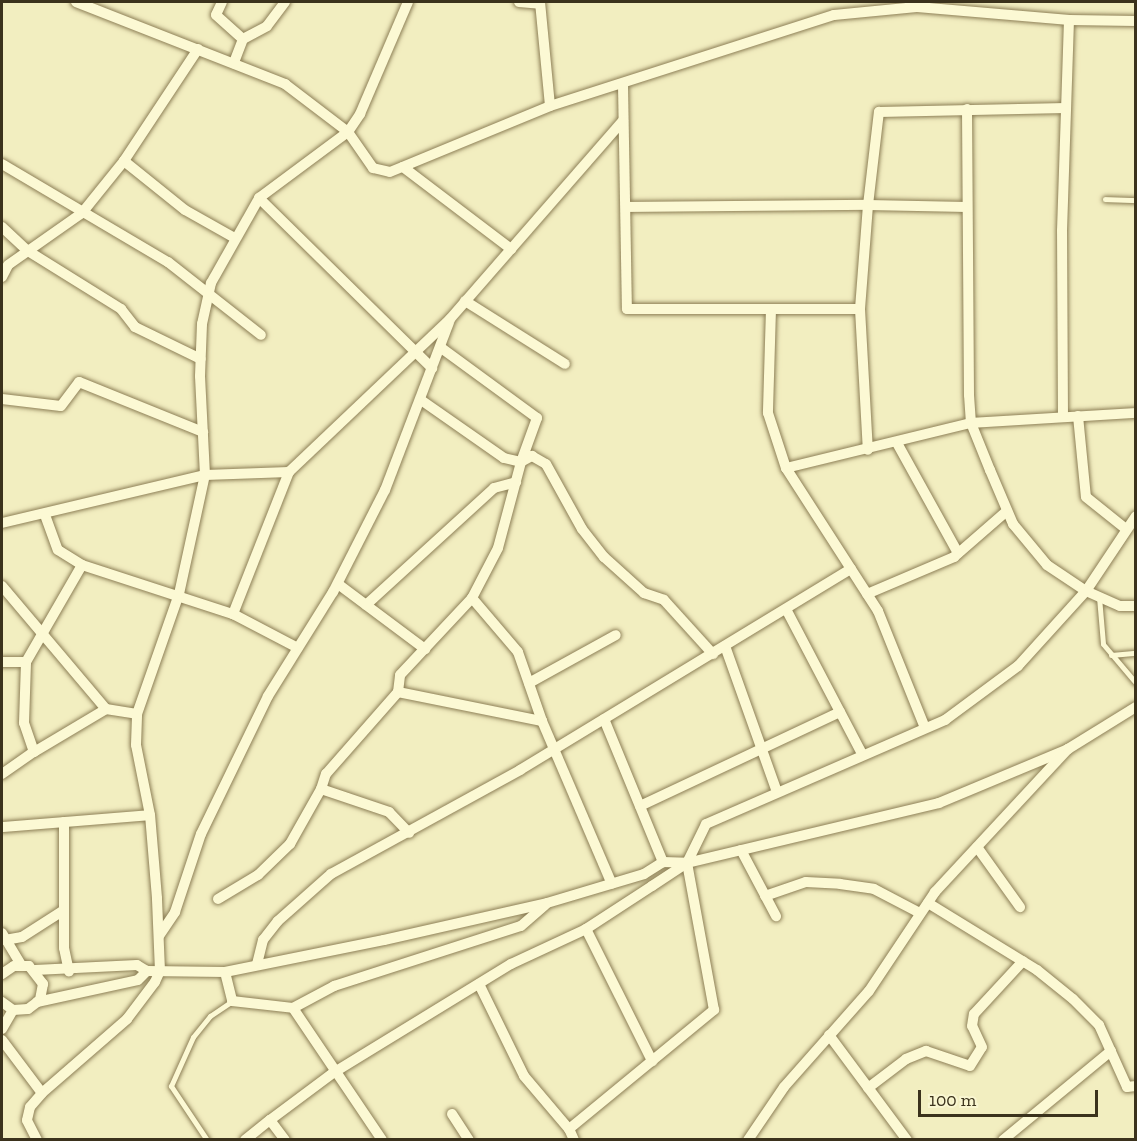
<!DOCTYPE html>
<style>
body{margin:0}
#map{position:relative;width:1137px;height:1141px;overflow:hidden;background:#f2eec0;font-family:"Zilla Slab",serif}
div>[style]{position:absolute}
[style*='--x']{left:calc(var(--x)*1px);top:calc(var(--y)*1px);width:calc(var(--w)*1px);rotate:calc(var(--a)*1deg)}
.roads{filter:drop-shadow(0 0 2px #8d7f56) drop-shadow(0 0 2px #8d7f56)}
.service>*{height:5px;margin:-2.5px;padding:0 2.5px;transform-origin:2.5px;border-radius:2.5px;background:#fcf9d4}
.minor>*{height:10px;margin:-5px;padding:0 5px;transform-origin:5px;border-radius:5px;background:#fcf9d4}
span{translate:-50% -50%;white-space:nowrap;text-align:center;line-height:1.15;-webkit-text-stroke:4.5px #f9f6d1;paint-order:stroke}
.frame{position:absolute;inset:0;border:3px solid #3b321c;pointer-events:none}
.scale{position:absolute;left:918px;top:1090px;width:180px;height:27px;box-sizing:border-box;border:3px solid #3b321c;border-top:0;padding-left:8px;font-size:18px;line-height:21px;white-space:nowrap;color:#3b321c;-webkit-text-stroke:4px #f9f6d1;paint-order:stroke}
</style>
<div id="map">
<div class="roads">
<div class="service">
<i style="--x:1105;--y:199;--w:31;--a:2"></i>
<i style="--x:1099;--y:597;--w:47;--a:85.1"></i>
<i style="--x:1103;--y:644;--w:51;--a:49.8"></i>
<i style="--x:1111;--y:655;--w:25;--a:-5"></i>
<i style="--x:207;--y:1140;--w:65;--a:-123.7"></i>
<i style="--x:171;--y:1086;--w:54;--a:-65.8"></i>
<i style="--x:193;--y:1037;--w:27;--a:-51"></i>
<i style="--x:210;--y:1016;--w:27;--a:-34"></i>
</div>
<div class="minor">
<i style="--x:76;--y:2;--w:225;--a:21.4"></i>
<i style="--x:285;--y:84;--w:79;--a:37.3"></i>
<i style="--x:348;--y:132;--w:44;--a:55.2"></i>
<i style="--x:373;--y:168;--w:17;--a:13"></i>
<i style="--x:390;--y:172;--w:173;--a:-22.4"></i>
<i style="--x:550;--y:106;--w:298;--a:-17.8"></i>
<i style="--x:834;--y:15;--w:83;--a:-5.5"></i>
<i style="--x:917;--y:7;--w:153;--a:4.9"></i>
<i style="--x:1069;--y:20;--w:67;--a:0.9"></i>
<i style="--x:222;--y:2;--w:14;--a:115"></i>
<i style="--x:216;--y:15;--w:36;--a:42"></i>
<i style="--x:243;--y:39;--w:26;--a:111"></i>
<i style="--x:519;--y:2;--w:21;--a:5"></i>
<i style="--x:540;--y:2;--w:104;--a:84.5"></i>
<i style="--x:243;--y:39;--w:27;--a:-28"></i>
<i style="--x:267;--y:26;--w:30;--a:-53"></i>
<i style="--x:198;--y:49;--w:134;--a:123.5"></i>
<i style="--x:124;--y:161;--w:78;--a:38.8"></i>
<i style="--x:185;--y:210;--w:55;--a:29.4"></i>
<i style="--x:623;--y:85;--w:224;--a:89"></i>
<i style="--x:627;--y:309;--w:233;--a:0"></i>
<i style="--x:967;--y:109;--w:286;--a:89.6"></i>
<i style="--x:969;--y:395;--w:28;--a:86"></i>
<i style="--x:971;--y:423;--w:51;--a:68"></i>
<i style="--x:990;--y:470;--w:59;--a:66.9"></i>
<i style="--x:1013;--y:524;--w:53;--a:50.3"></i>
<i style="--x:1047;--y:565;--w:47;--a:33.7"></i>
<i style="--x:1086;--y:591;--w:90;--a:-56.3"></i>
<i style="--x:2;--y:164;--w:193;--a:30.6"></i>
<i style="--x:168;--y:262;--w:118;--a:38.1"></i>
<i style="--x:403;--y:167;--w:136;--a:37.2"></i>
<i style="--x:259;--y:198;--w:243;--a:44.5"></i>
<i style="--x:627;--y:207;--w:241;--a:-0.5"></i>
<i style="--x:868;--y:205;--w:104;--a:94.4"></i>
<i style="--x:860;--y:309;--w:141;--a:86.8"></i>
<i style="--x:967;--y:207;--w:99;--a:-178.8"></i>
<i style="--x:868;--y:205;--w:94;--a:-83.3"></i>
<i style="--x:879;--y:112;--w:187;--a:-1.2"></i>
<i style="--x:2;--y:227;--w:35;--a:43"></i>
<i style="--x:28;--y:251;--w:110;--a:31.9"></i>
<i style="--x:121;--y:309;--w:23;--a:52"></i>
<i style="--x:135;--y:327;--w:73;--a:25.9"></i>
<i style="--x:2;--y:277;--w:13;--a:-63"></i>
<i style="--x:8;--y:265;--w:90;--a:-35.1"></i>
<i style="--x:82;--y:213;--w:67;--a:-51.1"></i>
<i style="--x:465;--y:301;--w:118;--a:32.2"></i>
<i style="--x:771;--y:309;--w:104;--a:91.7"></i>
<i style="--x:768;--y:413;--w:58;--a:71.9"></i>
<i style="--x:786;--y:468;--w:120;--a:57.2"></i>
<i style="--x:2;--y:399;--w:59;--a:6.8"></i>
<i style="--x:61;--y:406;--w:30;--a:-53"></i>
<i style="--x:79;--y:382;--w:134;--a:22"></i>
<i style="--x:421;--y:400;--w:101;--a:34.9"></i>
<i style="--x:504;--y:458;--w:17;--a:13"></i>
<i style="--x:521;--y:462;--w:47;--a:-70"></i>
<i style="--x:537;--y:418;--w:120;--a:-143.8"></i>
<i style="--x:1078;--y:416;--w:81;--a:84.4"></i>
<i style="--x:1086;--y:497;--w:51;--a:38.7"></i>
<i style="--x:1063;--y:417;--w:186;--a:-90.3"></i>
<i style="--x:1062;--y:231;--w:211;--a:-88.1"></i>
<i style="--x:897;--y:443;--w:126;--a:61"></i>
<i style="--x:786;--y:468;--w:190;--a:-13.7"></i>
<i style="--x:971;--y:423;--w:165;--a:-3.5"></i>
<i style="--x:45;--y:515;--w:37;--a:70"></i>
<i style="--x:58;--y:550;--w:28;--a:32"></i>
<i style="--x:2;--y:523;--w:209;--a:-13.3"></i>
<i style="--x:205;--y:475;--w:84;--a:-2"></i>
<i style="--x:289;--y:472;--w:222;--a:-43.5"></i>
<i style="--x:450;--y:319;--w:263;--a:-48.9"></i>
<i style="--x:338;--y:584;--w:109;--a:36.8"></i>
<i style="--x:2;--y:586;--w:161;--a:49.8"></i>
<i style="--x:867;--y:594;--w:95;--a:-23"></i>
<i style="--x:954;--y:557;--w:70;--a:-41"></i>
<i style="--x:366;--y:605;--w:173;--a:-42.4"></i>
<i style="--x:494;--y:488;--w:23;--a:-15"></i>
<i style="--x:786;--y:609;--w:164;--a:62.3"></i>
<i style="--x:233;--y:614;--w:153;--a:-68.5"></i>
<i style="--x:725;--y:646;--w:155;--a:70.4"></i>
<i style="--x:2;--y:662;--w:24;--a:0"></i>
<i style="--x:529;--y:683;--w:99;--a:-28.9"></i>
<i style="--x:398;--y:692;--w:17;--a:-83"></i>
<i style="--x:400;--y:675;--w:105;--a:-46.9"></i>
<i style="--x:604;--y:719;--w:155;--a:67.6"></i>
<i style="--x:542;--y:721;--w:73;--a:-109.2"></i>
<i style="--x:518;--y:652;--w:71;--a:-130.4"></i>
<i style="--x:472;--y:598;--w:56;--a:-62.5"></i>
<i style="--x:498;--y:548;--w:89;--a:-75"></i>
<i style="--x:521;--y:462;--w:13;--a:-29"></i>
<i style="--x:532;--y:456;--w:16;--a:30"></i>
<i style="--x:546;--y:464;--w:74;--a:61"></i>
<i style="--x:582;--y:529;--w:36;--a:52"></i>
<i style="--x:604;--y:557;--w:54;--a:42"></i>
<i style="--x:644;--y:593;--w:21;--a:19"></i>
<i style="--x:664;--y:600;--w:73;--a:47.8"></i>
<i style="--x:34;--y:752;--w:84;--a:-30.8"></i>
<i style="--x:106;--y:709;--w:31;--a:9"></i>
<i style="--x:2;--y:774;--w:39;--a:-35"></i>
<i style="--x:34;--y:752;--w:31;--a:-109"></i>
<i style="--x:24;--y:723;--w:61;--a:-88.1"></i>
<i style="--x:26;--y:662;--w:112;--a:-60"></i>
<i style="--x:82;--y:565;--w:159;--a:18"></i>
<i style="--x:233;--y:614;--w:73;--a:27.6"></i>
<i style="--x:321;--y:789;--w:16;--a:-72"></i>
<i style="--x:326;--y:774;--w:109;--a:-48.7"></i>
<i style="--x:398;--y:692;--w:147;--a:11.4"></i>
<i style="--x:542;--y:721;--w:177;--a:66.8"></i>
<i style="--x:640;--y:806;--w:221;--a:-25.2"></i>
<i style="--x:64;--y:822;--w:126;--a:90"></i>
<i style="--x:64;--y:948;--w:24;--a:78"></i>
<i style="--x:2;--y:827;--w:148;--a:-4.6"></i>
<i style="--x:977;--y:847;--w:74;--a:54.4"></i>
<i style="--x:741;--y:850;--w:75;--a:62.1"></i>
<i style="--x:765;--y:896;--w:43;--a:-18.9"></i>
<i style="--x:806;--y:882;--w:34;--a:3"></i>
<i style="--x:840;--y:884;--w:34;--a:8"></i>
<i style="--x:874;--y:889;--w:52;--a:27.6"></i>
<i style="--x:218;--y:899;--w:47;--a:-31"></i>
<i style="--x:258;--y:875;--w:45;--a:-44.1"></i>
<i style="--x:290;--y:844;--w:63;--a:-60.6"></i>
<i style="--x:321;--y:789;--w:72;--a:18.7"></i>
<i style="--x:389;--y:812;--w:29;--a:46"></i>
<i style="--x:928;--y:903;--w:128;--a:31.6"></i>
<i style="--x:1037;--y:970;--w:46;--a:38.9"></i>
<i style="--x:1073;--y:999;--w:37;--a:45"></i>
<i style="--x:1099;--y:1025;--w:68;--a:65.7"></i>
<i style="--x:1127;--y:1087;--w:9;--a:-6"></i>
<i style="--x:586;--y:929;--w:148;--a:63.4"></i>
<i style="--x:2;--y:933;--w:37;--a:59"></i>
<i style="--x:159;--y:936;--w:29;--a:-56"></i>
<i style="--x:175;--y:912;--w:82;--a:-71.6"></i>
<i style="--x:201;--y:834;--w:153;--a:-64.1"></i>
<i style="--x:268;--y:696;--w:123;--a:-58"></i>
<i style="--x:333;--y:592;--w:114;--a:-63"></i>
<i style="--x:385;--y:490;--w:180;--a:-69.1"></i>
<i style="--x:5;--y:940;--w:17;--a:-10"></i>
<i style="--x:22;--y:937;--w:50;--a:-32.7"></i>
<i style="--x:257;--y:964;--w:25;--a:-76"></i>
<i style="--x:263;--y:940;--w:24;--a:-52"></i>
<i style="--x:278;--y:921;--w:71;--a:-41.6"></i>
<i style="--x:331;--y:874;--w:216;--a:-28.8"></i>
<i style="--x:520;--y:770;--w:387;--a:-31.3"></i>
<i style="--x:851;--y:569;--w:50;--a:57.3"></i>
<i style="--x:878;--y:611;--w:126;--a:68.1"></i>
<i style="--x:35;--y:970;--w:102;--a:-2.8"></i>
<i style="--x:137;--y:965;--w:12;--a:31"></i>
<i style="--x:147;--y:971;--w:78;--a:0.7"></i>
<i style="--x:225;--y:972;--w:162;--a:-11.4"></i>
<i style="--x:384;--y:940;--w:167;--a:-12.8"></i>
<i style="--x:547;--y:903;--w:101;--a:-16.6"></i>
<i style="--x:644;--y:874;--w:22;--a:-32"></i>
<i style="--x:663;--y:862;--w:24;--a:2"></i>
<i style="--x:687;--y:863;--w:259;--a:-13.4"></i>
<i style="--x:939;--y:803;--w:140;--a:-22.7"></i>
<i style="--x:225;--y:972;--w:30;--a:76"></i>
<i style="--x:232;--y:1001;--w:61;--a:6.5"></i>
<i style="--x:293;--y:1008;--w:47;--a:-28.2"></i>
<i style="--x:334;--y:986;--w:196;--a:-17.8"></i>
<i style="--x:521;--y:926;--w:32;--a:-41"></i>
<i style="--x:2;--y:974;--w:14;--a:-34"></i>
<i style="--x:14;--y:966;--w:15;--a:0"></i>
<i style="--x:29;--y:966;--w:23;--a:52"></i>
<i style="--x:43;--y:984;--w:16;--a:101"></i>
<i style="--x:40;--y:1000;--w:15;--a:143"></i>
<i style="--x:28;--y:1009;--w:15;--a:176"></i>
<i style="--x:13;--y:1010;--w:14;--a:-144"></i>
<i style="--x:479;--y:984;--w:102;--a:63.9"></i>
<i style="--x:524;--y:1076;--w:70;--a:49.7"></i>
<i style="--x:37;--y:1002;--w:103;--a:-12.3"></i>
<i style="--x:138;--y:980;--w:13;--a:-45"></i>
<i style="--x:293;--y:1008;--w:159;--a:56"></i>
<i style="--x:2;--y:1029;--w:22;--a:-60"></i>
<i style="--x:829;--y:1035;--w:131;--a:53.4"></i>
<i style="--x:2;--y:1040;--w:66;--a:53"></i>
<i style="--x:42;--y:1093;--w:113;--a:-41"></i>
<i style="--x:127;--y:1019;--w:46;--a:-52.9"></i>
<i style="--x:155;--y:982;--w:12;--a:-66"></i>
<i style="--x:160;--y:971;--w:73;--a:-92.4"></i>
<i style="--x:157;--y:898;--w:83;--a:-94.8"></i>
<i style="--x:150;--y:815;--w:71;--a:-101.3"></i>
<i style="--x:136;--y:745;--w:31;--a:-88"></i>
<i style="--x:137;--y:714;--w:127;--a:-70.7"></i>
<i style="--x:179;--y:594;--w:122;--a:-77.7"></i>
<i style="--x:205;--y:475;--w:99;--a:-92.9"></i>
<i style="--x:200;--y:376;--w:52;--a:-87.8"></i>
<i style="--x:202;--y:324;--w:42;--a:-77.6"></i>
<i style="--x:211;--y:283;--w:98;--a:-60.5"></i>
<i style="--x:259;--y:198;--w:111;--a:-36.6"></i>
<i style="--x:348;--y:132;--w:22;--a:-56"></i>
<i style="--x:360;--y:114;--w:122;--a:-66.8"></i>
<i style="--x:868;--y:1088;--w:48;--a:-37.3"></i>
<i style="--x:906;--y:1059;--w:22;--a:-22"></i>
<i style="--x:926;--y:1051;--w:46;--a:18.8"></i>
<i style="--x:970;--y:1066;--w:22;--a:-58"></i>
<i style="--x:982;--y:1047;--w:23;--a:-115"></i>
<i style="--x:972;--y:1026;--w:12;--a:-81"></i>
<i style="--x:974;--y:1014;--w:72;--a:-47.2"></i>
<i style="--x:452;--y:1114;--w:31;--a:57"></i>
<i style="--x:37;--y:1140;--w:22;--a:-117"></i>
<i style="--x:27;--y:1120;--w:13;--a:-77"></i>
<i style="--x:30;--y:1107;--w:18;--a:-49"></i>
<i style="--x:245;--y:1140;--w:32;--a:-39"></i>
<i style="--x:285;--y:1140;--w:25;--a:-127"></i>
<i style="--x:270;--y:1120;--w:79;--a:-36.7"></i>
<i style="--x:333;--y:1073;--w:209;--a:-31.5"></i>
<i style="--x:511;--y:964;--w:83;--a:-25"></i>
<i style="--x:586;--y:929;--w:79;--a:-33.1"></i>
<i style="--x:652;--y:886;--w:42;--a:-33.3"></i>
<i style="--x:687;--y:863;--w:43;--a:-64"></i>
<i style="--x:706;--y:824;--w:261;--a:-23.5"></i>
<i style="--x:945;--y:720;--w:91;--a:-36.5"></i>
<i style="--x:1018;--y:666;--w:101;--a:-47.8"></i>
<i style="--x:1086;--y:591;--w:37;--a:24"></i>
<i style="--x:1120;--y:606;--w:16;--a:0"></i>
<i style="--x:574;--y:1140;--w:12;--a:-114"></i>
<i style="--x:569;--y:1129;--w:188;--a:-39.4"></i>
<i style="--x:714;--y:1010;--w:149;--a:-100.4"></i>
<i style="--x:748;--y:1140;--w:64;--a:-55.8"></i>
<i style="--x:784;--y:1087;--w:128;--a:-48.5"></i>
<i style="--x:869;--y:991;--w:119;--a:-56.3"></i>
<i style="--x:935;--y:892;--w:195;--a:-47.1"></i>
<i style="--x:1068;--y:749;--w:80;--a:-31.7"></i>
<i style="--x:1003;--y:1140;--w:140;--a:-39.5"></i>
</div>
</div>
<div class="frame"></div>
<div class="scale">100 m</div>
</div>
